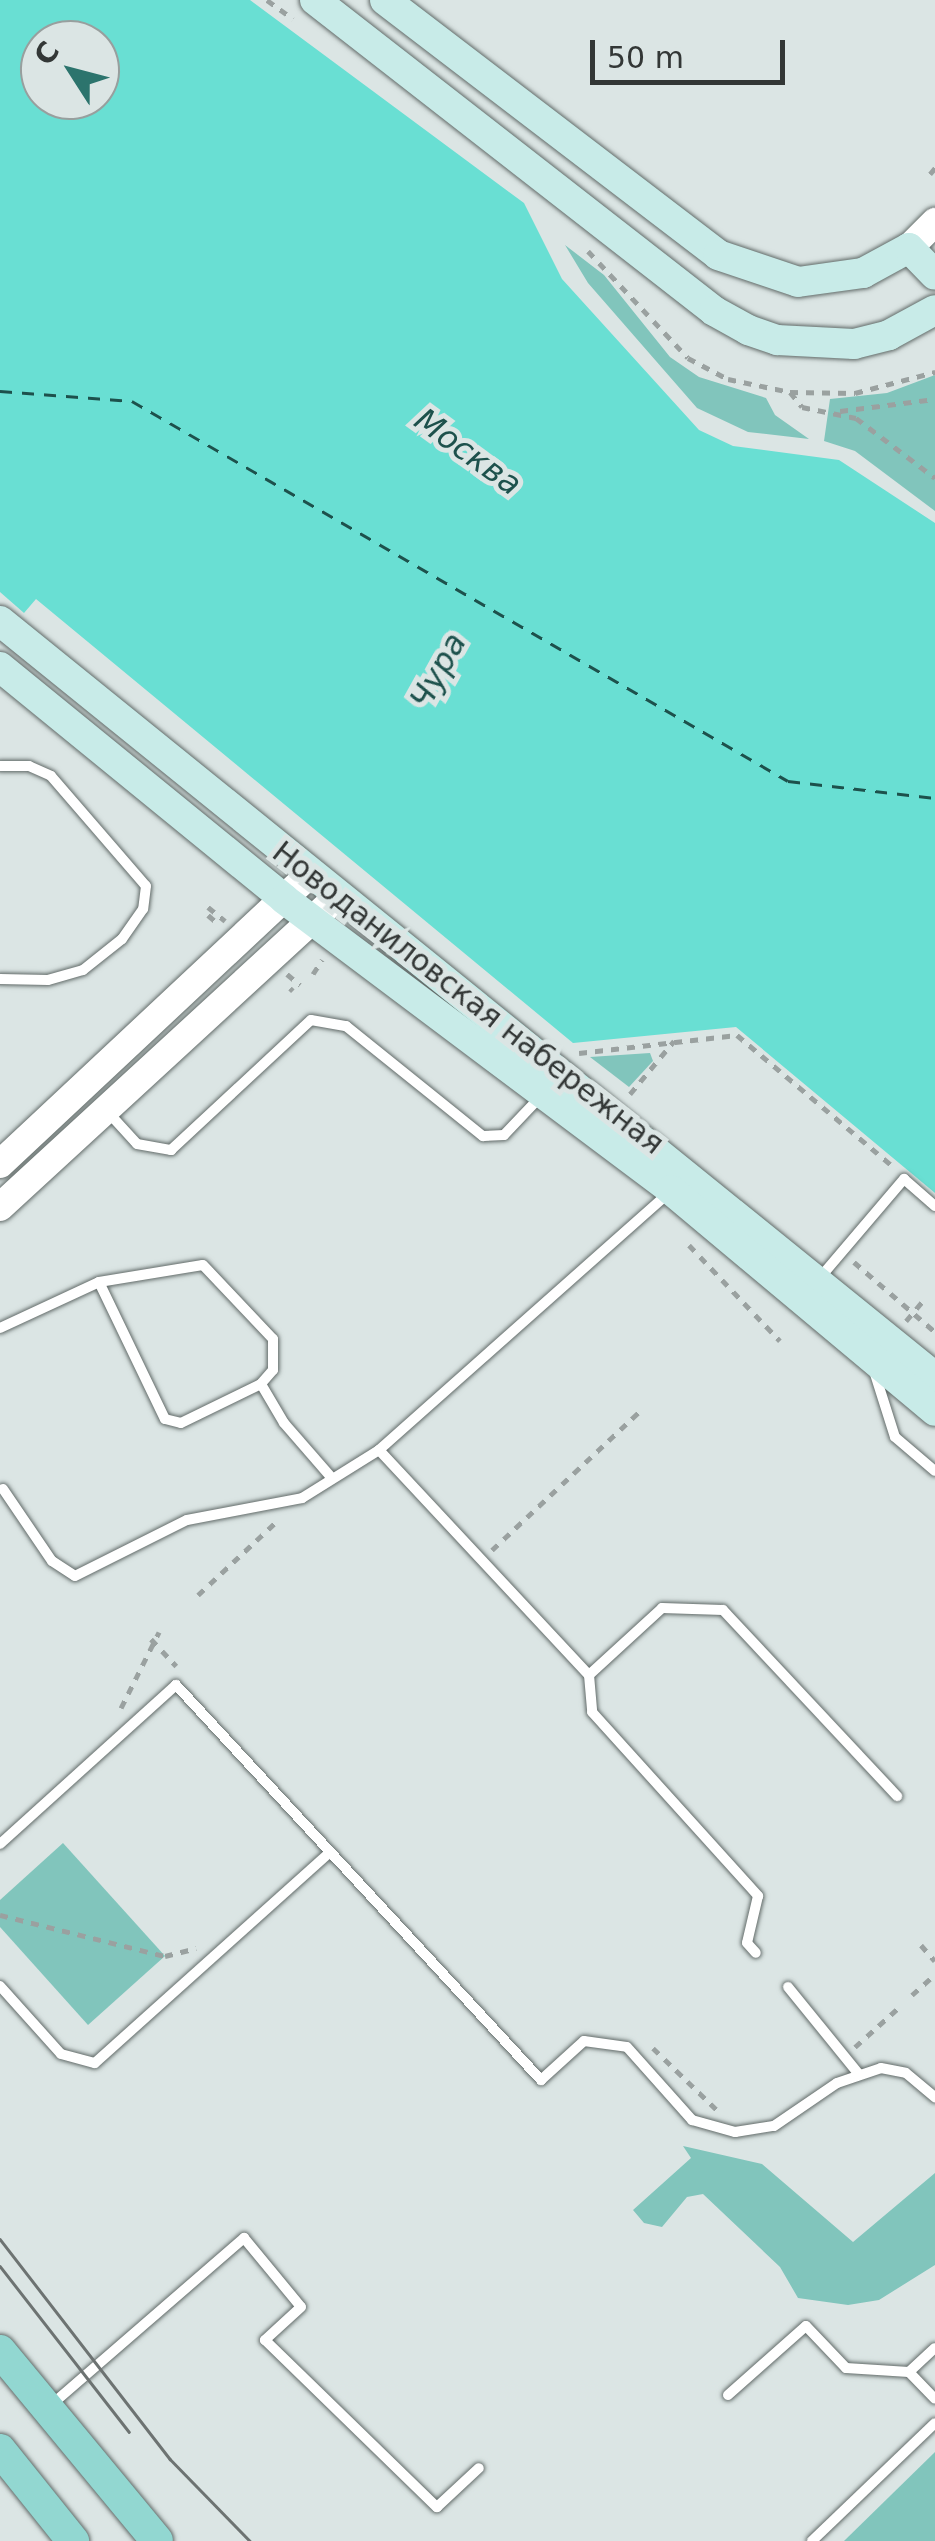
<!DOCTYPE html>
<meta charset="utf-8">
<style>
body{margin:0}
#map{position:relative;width:935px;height:2541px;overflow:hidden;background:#dbe5e4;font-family:"DejaVu Sans",sans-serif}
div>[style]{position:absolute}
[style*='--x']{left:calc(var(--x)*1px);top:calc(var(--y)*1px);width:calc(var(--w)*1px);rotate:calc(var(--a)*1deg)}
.green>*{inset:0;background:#81c5bc}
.water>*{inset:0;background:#69dfd3}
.ferry>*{height:2.5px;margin-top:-1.25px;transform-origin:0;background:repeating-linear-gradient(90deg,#1d514c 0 12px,transparent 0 22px)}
.path>*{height:5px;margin-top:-2.5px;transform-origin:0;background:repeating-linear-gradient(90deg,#9aa1a0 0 8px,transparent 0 16px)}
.roads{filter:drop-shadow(0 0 2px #626b69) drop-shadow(0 0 2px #626b69)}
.service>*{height:10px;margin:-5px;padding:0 5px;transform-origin:5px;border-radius:5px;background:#fff}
.tertiary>*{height:28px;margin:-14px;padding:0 14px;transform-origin:14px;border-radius:14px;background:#fff}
.secondary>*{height:30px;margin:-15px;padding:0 15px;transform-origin:15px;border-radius:15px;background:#c8ebe8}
.primary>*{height:32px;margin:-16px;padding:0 16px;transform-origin:16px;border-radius:16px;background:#92d7d1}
.tram>*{height:2.5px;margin:-1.25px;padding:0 1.25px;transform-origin:1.25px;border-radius:1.25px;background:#6d7372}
span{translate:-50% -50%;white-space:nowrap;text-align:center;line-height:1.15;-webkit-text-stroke:10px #dbe5e4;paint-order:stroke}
.street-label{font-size:30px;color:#333736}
.water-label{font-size:32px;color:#1d514c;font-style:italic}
.north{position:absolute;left:20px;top:20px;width:100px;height:100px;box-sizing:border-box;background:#dbe5e4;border:2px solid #989f9e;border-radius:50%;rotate:306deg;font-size:28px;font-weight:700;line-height:40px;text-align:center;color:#333736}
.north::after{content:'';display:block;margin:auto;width:35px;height:45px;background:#2c746d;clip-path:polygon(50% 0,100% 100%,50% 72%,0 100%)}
.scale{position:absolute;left:590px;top:40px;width:195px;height:45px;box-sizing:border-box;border:5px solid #333736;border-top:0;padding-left:12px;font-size:30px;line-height:35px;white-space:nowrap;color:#333736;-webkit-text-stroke:8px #dbe5e4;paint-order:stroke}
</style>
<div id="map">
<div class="green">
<i style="clip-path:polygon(565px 245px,604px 275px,670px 357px,699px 377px,766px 398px,775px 415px,809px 439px,748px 432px,697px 408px,588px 283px)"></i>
<i style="clip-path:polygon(935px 375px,935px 511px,855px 451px,824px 441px,830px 399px,887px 393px)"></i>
<i style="clip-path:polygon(650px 1053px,653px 1061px,629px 1087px,590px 1057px)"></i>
<i style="clip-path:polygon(63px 1843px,165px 1956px,88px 2025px,0 1927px,0 1900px)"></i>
<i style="clip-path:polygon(683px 2146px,762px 2164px,853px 2242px,935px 2173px,935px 2265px,879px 2300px,848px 2305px,798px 2298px,780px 2267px,703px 2194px,687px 2197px,662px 2227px,644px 2223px,633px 2210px,691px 2158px)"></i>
<i style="clip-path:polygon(935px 2452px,935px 2541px,844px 2541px)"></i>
</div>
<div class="water">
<i style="clip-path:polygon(evenodd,0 0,250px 0,524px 203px,562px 279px,699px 430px,733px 446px,839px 460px,935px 523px,935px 1193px,736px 1027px,573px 1043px,36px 599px,24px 613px,0 592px,0 0,40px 40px,100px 40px,100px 100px,40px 100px,40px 40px)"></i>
</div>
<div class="ferry">
<i style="--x:0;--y:391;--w:132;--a:4.3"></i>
<i style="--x:132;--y:401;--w:758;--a:30.08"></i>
<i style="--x:788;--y:781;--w:148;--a:6.6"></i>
</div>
<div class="path">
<i style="--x:267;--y:0;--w:32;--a:36"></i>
<i style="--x:930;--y:174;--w:8;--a:-50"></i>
<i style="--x:588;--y:251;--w:146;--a:46.9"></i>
<i style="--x:688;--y:358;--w:45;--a:27.7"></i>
<i style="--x:728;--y:379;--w:63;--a:11.8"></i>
<i style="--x:790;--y:392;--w:65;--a:0.9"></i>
<i style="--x:855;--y:393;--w:83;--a:-14.7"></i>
<i style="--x:790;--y:392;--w:19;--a:51"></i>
<i style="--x:802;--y:407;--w:55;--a:11.5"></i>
<i style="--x:856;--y:418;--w:99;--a:37.2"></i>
<i style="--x:840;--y:411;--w:96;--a:-7.2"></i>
<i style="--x:208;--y:907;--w:22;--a:39"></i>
<i style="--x:208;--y:915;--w:9;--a:41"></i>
<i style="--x:287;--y:974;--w:17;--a:40"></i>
<i style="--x:313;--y:974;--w:17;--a:-57"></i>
<i style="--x:290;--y:988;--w:4;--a:45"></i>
<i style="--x:579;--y:1053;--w:159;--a:-6.5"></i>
<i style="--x:737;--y:1035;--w:205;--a:40.1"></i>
<i style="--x:630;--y:1094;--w:69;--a:-50.3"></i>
<i style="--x:689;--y:1245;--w:132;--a:46.5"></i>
<i style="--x:854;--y:1262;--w:107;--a:40.8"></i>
<i style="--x:906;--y:1321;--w:26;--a:-50"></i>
<i style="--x:492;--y:1550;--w:206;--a:-43.2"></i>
<i style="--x:198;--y:1595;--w:107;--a:-43.1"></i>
<i style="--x:151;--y:1639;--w:37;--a:47"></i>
<i style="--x:121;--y:1708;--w:85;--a:-63.4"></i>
<i style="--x:0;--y:1915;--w:170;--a:14"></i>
<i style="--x:165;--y:1956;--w:32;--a:-14"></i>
<i style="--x:921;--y:1945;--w:21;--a:49"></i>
<i style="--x:912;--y:1995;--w:31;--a:-42"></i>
<i style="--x:855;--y:2047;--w:57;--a:-42.1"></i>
<i style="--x:653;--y:2048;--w:88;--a:44.1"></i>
</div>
<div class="roads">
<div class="service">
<i style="--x:0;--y:766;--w:29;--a:0"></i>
<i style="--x:29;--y:766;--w:24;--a:24"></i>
<i style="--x:51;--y:776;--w:145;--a:49.2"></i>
<i style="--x:146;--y:886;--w:23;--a:97"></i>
<i style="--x:143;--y:909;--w:37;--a:125"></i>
<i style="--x:122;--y:939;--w:50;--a:141.5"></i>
<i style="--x:83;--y:970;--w:36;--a:164"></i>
<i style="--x:48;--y:980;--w:48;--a:-178.8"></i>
<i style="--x:106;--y:1110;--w:46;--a:47.6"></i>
<i style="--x:137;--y:1144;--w:35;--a:10"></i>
<i style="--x:171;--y:1150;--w:191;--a:-42.9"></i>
<i style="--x:311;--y:1020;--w:36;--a:10"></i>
<i style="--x:346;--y:1026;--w:176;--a:38.8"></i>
<i style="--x:483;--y:1136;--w:21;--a:-3"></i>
<i style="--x:504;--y:1135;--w:54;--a:-46.5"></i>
<i style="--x:818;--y:1280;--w:133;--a:-49.6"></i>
<i style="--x:904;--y:1179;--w:41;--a:41.1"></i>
<i style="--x:99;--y:1282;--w:152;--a:64.3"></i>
<i style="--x:165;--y:1419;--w:16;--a:14"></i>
<i style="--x:181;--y:1423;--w:89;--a:-26"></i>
<i style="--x:0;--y:1328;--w:109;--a:-24.9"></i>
<i style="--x:99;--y:1282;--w:105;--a:-9.3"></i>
<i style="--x:203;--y:1265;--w:102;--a:46.6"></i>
<i style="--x:273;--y:1339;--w:31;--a:90"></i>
<i style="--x:273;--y:1370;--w:18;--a:131"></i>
<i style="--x:261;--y:1384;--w:45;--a:59.5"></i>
<i style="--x:284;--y:1423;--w:72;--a:49"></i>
<i style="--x:875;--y:1374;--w:66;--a:72.4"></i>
<i style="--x:895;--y:1437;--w:52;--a:40.4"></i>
<i style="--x:379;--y:1450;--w:308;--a:47"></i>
<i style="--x:589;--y:1675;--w:37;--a:85"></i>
<i style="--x:592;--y:1712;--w:248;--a:47.9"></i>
<i style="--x:758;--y:1896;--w:48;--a:103.2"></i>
<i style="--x:747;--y:1943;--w:13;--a:48"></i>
<i style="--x:3;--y:1489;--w:87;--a:55.8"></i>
<i style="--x:52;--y:1561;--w:27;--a:33"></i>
<i style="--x:75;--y:1576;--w:125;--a:-26.6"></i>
<i style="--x:187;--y:1520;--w:117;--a:-10.8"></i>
<i style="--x:302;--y:1498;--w:91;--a:-31.9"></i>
<i style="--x:379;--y:1450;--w:385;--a:-41.6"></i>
<i style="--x:589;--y:1675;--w:99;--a:-42.5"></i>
<i style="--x:662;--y:1608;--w:61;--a:1.9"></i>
<i style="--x:723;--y:1610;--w:255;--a:46.9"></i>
<i style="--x:0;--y:1844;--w:237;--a:-42.1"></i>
<i style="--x:176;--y:1685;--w:538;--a:47.26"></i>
<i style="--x:541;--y:2080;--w:58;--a:-42.2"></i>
<i style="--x:584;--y:2041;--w:43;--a:7.9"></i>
<i style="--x:627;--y:2047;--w:98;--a:48.3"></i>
<i style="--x:692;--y:2120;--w:45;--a:15.6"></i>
<i style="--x:735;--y:2132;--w:39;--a:-9"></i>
<i style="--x:774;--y:2126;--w:76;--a:-34.3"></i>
<i style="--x:837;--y:2083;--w:46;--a:-18.8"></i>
<i style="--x:881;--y:2068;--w:25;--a:11"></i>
<i style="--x:906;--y:2073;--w:38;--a:40"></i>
<i style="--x:0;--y:1986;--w:91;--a:48.1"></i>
<i style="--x:61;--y:2054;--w:35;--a:15"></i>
<i style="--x:95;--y:2063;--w:316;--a:-41.9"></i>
<i style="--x:788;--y:1987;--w:111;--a:50.9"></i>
<i style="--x:909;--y:2372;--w:35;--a:-43"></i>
<i style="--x:728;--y:2395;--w:104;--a:-41.5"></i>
<i style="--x:806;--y:2326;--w:58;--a:46.4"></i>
<i style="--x:846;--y:2368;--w:63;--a:3.6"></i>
<i style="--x:909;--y:2372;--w:37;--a:46"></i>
<i style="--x:50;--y:2406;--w:257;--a:-40.9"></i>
<i style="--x:244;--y:2238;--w:89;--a:50.4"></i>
<i style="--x:301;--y:2307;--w:49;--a:137.5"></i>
<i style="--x:265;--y:2340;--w:240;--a:44.2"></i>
<i style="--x:437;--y:2507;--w:57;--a:-42.9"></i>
<i style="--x:812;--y:2541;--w:170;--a:-43.8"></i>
</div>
<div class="tertiary">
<i style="--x:909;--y:248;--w:37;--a:-45"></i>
<i style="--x:0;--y:1164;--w:424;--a:-43.1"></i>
<i style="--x:0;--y:1207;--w:459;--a:-42.6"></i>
</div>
<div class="secondary">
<i style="--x:315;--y:0;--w:506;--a:37.93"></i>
<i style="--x:714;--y:311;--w:39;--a:29"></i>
<i style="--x:748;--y:330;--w:31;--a:19"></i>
<i style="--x:777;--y:340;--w:77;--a:3"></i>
<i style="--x:854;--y:344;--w:36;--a:-14"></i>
<i style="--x:889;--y:335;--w:52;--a:-28.5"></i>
<i style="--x:385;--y:0;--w:419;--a:37.4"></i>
<i style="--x:718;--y:255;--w:84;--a:18.6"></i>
<i style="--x:798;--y:282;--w:66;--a:-7.9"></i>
<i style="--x:863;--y:273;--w:52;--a:-28.5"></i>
<i style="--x:909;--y:248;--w:37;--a:46"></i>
<i style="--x:0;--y:621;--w:1202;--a:38.96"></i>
<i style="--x:0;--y:667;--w:367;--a:39.2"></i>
<i style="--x:284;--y:899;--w:484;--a:36.9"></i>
<i style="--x:671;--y:1190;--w:344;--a:39.9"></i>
</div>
<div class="primary">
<i style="--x:0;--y:2351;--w:246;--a:50.4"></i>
<i style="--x:0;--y:2450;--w:117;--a:51.3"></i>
</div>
</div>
<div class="tram">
<i style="--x:0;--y:2239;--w:278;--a:52.3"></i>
<i style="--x:170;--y:2459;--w:115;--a:45.7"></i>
<i style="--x:0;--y:2266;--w:210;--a:52.1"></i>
</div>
<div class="street-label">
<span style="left:468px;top:998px;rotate:38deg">Новоданиловская набережная</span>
</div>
<div class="water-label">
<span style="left:468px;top:452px;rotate:36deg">Москва</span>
<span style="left:438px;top:671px;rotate:-61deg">Чура</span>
</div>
<div class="north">С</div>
<div class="scale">50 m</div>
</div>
